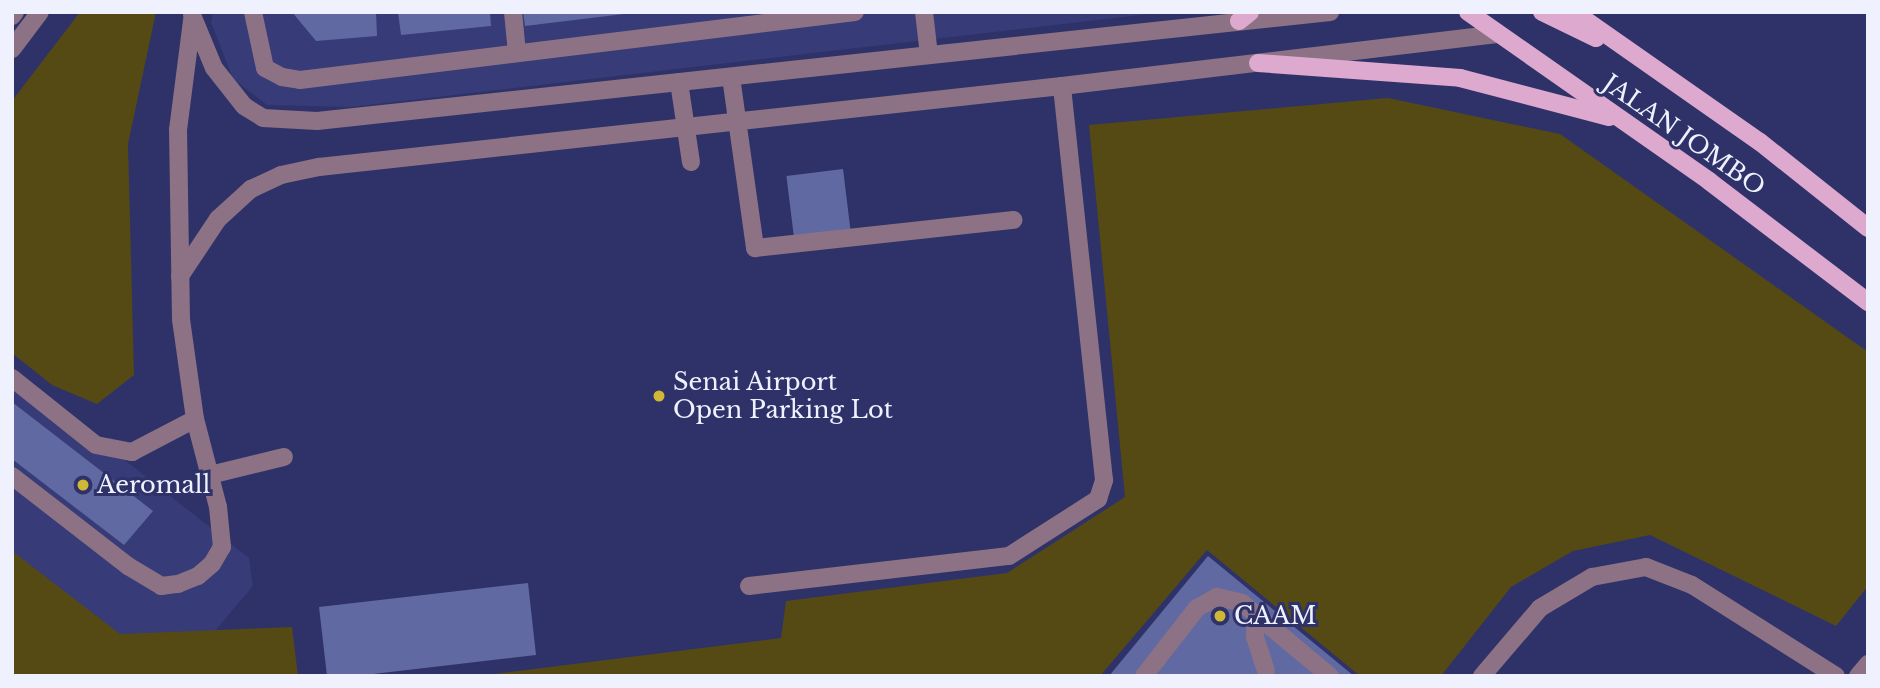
<!DOCTYPE html>
<style>
body{margin:0}
#map{position:relative;width:1880px;height:688px;overflow:hidden;background:#2e3268;font-family:"Libre Baskerville",serif}
div>[style]{position:absolute}
[style*='--x']{left:calc(var(--x)*1px);top:calc(var(--y)*1px);width:calc(var(--w)*1px);rotate:calc(var(--a)*1deg)}
.built>*{inset:0;background:#373b77}
.green>*{inset:0;background:#554a14}
.building>*{inset:0;background:#6169a3;transform-origin:0 0}
.minor>*{height:18px;margin:-9px;padding:0 9px;transform-origin:9px;border-radius:9px;background:#8c7284}
.major>*{height:18px;margin:-9px;padding:0 9px;transform-origin:9px;border-radius:9px;background:#dda9ce}
.dots>*{width:19px;height:19px;translate:-50% -50%;box-sizing:border-box;border:4px solid #2e3268;border-radius:50%}
span{translate:-50% -50%;white-space:nowrap;text-align:center;line-height:1.15;-webkit-text-stroke:6px #2e3268;paint-order:stroke}
.street-label{font-size:24px;color:#eff1ff}
.poi-label{font-size:24px;color:#eff1ff}
.left{translate:0 -50%;text-align:left}
.frame{position:absolute;inset:0;border:14px solid #eff1ff;pointer-events:none}
</style>
<div id="map">
<div class="built">
<i style="clip-path:polygon(213px 12px,1166px 12px,351px 107px,267px 105px,233px 79px,211px 22px)"></i>
<i style="clip-path:polygon(12px 371px,249px 558px,253px 586px,177px 676px,12px 676px)"></i>
</div>
<div class="green">
<i style="clip-path:polygon(80px 12px,156px 12px,128px 144px,134px 375px,97px 404px,52px 385px,12px 353px,12px 101px)"></i>
<i style="clip-path:polygon(1388px 98px,1560px 134px,1868px 352px,1868px 586px,1836px 626px,1650px 535px,1573px 551px,1511px 587px,1441px 676px,1360px 676px,1207px 550px,1100px 676px,479px 676px,781px 638px,786px 601px,1007px 573px,1125px 497px,1089px 125px)"></i>
<i style="clip-path:polygon(12px 551px,120px 634px,292px 627px,298px 676px,12px 676px)"></i>
</div>
<div class="building">
<i style="clip-path:polygon(292px 12px,376px 12px,377px 36px,316px 41px)"></i>
<i style="clip-path:polygon(398px 12px,490px 12px,491px 26px,401px 35px)"></i>
<i style="clip-path:polygon(523px 12px,624px 12px,624px 14px,525px 26px)"></i>
<i style="left:843px;top:169px;width:61px;height:57px;rotate:83deg"></i>
<i style="clip-path:polygon(12px 402px,153px 511px,124px 545px,12px 459px)"></i>
<i style="clip-path:polygon(1208px 556px,1354px 676px,1109px 676px)"></i>
<i style="clip-path:polygon(528px 583px,536px 655px,356px 676px,327px 676px,319px 607px)"></i>
</div>
<div class="minor">
<i style="--x:253;--y:12;--w:57;--a:77.9"></i>
<i style="--x:265;--y:68;--w:19;--a:28"></i>
<i style="--x:282;--y:77;--w:18;--a:9"></i>
<i style="--x:300;--y:80;--w:559;--a:-6.99"></i>
<i style="--x:513;--y:12;--w:41;--a:84.4"></i>
<i style="--x:924;--y:12;--w:43;--a:83.4"></i>
<i style="--x:192;--y:15;--w:57;--a:67.5"></i>
<i style="--x:214;--y:68;--w:48;--a:51.7"></i>
<i style="--x:244;--y:106;--w:22;--a:32"></i>
<i style="--x:263;--y:118;--w:54;--a:3.2"></i>
<i style="--x:317;--y:121;--w:1019;--a:-6.14"></i>
<i style="--x:12;--y:16;--w:5;--a:-53"></i>
<i style="--x:12;--y:49;--w:46;--a:-52.9"></i>
<i style="--x:731;--y:77;--w:173;--a:82"></i>
<i style="--x:755;--y:248;--w:260;--a:-6.2"></i>
<i style="--x:679;--y:82;--w:81;--a:81.5"></i>
<i style="--x:180;--y:276;--w:69;--a:-56.3"></i>
<i style="--x:218;--y:219;--w:45;--a:-42.3"></i>
<i style="--x:251;--y:189;--w:33;--a:-25"></i>
<i style="--x:281;--y:175;--w:39;--a:-12"></i>
<i style="--x:319;--y:167;--w:747;--a:-6.22"></i>
<i style="--x:1062;--y:86;--w:438;--a:-6.8"></i>
<i style="--x:12;--y:378;--w:107;--a:38.6"></i>
<i style="--x:96;--y:445;--w:37;--a:11"></i>
<i style="--x:132;--y:452;--w:71;--a:-27.6"></i>
<i style="--x:210;--y:475;--w:76;--a:-13.7"></i>
<i style="--x:12;--y:476;--w:147;--a:37.8"></i>
<i style="--x:128;--y:566;--w:39;--a:31"></i>
<i style="--x:161;--y:586;--w:17;--a:-7"></i>
<i style="--x:178;--y:584;--w:22;--a:-22"></i>
<i style="--x:198;--y:576;--w:18;--a:-41"></i>
<i style="--x:212;--y:564;--w:20;--a:-60"></i>
<i style="--x:222;--y:547;--w:40;--a:-95.7"></i>
<i style="--x:218;--y:507;--w:91;--a:-104.6"></i>
<i style="--x:195;--y:419;--w:101;--a:-98"></i>
<i style="--x:181;--y:319;--w:189;--a:-90.9"></i>
<i style="--x:178;--y:130;--w:111;--a:-82.7"></i>
<i style="--x:749;--y:586;--w:262;--a:-6.6"></i>
<i style="--x:1009;--y:556;--w:106;--a:-32.6"></i>
<i style="--x:1098;--y:499;--w:20;--a:-72"></i>
<i style="--x:1104;--y:480;--w:396;--a:-96.1"></i>
<i style="--x:1256;--y:615;--w:22;--a:93"></i>
<i style="--x:1255;--y:637;--w:35;--a:72"></i>
<i style="--x:1144;--y:676;--w:86;--a:-52.1"></i>
<i style="--x:1197;--y:608;--w:23;--a:-29"></i>
<i style="--x:1217;--y:597;--w:26;--a:13"></i>
<i style="--x:1242;--y:603;--w:114;--a:39.7"></i>
<i style="--x:1482;--y:676;--w:89;--a:-49.5"></i>
<i style="--x:1540;--y:608;--w:61;--a:-30.8"></i>
<i style="--x:1592;--y:577;--w:55;--a:-10.5"></i>
<i style="--x:1646;--y:567;--w:49;--a:21.4"></i>
<i style="--x:1692;--y:585;--w:170;--a:32.3"></i>
<i style="--x:1858;--y:676;--w:16;--a:-50"></i>
</div>
<div class="major">
<i style="--x:1468;--y:12;--w:294;--a:35"></i>
<i style="--x:1709;--y:181;--w:200;--a:37.3"></i>
<i style="--x:1542;--y:12;--w:60;--a:25.7"></i>
<i style="--x:1574;--y:12;--w:227;--a:35"></i>
<i style="--x:1760;--y:142;--w:138;--a:38.5"></i>
<i style="--x:1239;--y:21;--w:14;--a:-39"></i>
<i style="--x:1258;--y:63;--w:203;--a:4.2"></i>
<i style="--x:1460;--y:78;--w:154;--a:14.7"></i>
</div>
<div class="dots">
<i style="left:659px;top:396px;background:#d1b736"></i>
<i style="left:83px;top:485px;background:#d1b736"></i>
<i style="left:1220px;top:616px;background:#d1b736"></i>
</div>
<div class="street-label">
<span style="left:1684px;top:135px;rotate:35deg">JALAN JOMBO</span>
</div>
<div class="poi-label">
<span class="left" style="left:673px;top:396px">Senai Airport<br>Open Parking Lot</span>
<span class="left" style="left:97px;top:485px">Aeromall</span>
<span class="left" style="left:1234px;top:616px">CAAM</span>
</div>
<div class="frame"></div>
</div>
